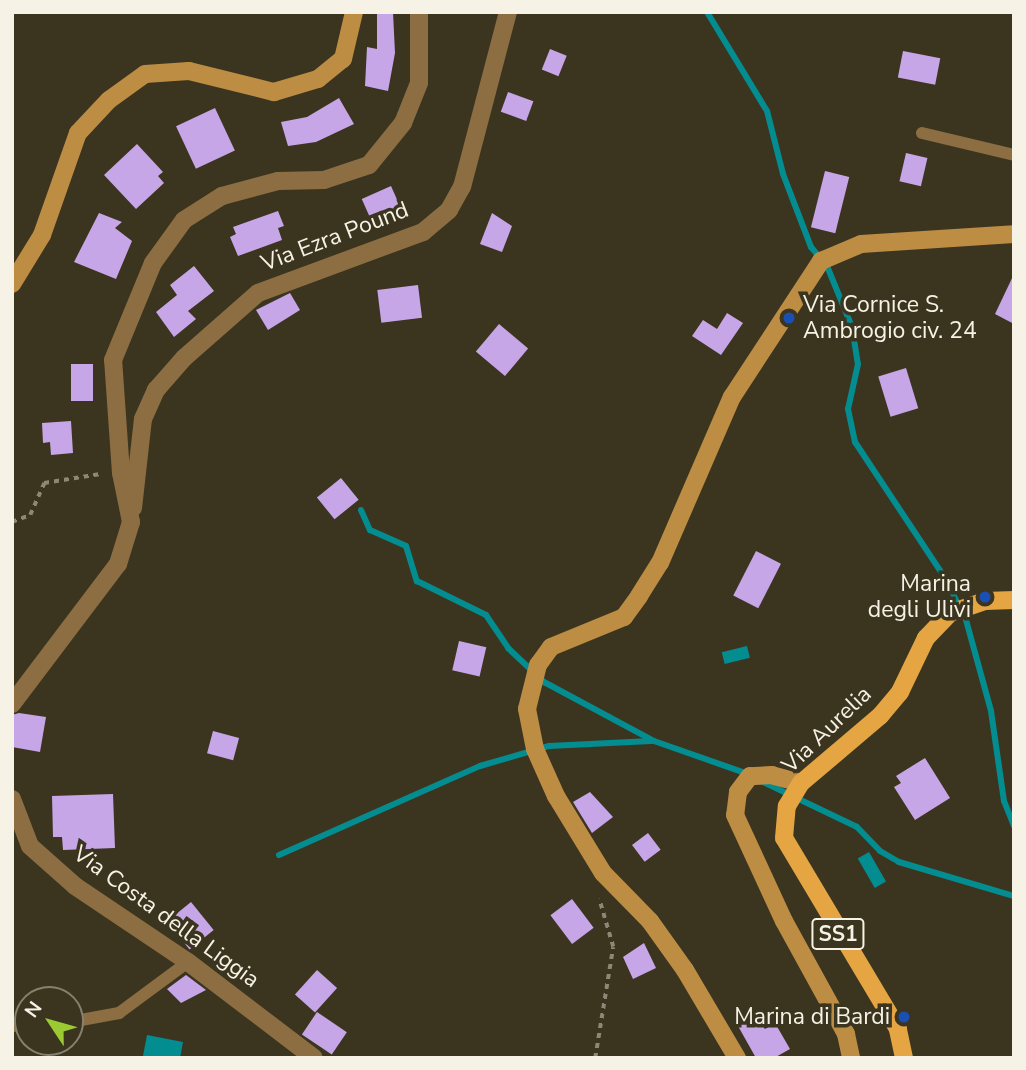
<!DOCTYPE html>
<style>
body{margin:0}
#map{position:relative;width:1026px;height:1070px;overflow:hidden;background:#3b3520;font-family:"Nunito Sans",sans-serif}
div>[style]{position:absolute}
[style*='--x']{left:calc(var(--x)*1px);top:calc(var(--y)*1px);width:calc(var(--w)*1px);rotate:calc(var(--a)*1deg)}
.water>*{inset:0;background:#048d90;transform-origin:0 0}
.stream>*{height:6px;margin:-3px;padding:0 3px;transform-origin:3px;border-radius:3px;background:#048d90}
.building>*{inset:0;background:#c7a6e8;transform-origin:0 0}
.path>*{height:3.5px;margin-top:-1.75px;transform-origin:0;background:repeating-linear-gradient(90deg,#8d8876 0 5px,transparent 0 10px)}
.lane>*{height:12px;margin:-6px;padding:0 6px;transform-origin:6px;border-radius:6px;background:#8d6e43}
.street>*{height:18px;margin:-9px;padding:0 9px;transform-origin:9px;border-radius:9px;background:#8d6e43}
.secondary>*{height:18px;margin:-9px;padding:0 9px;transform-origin:9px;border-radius:9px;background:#be8d44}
.primary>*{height:18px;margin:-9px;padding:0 9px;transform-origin:9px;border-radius:9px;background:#e4a542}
.dots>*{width:19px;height:19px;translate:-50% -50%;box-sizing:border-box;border:4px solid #3b3520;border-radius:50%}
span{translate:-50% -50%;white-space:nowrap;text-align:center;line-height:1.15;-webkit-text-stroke:7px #3b3520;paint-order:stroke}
.shield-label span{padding:2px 5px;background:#3b3520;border:2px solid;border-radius:5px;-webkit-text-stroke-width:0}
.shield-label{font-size:21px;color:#f6f2e5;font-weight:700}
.street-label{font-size:23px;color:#f6f2e5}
.poi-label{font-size:23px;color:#f6f2e5}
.left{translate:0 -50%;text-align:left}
.right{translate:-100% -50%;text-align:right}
.frame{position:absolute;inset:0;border:14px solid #f6f2e5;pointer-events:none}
.north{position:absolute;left:14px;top:986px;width:70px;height:70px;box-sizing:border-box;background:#3b3520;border:2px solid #86816f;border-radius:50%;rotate:306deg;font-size:19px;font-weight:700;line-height:28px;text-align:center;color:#f6f2e5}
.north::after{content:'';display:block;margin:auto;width:24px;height:32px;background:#9bcb33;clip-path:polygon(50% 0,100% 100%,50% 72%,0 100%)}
</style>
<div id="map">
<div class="water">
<i style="left:747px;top:646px;width:12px;height:26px;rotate:76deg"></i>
<i style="left:869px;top:852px;width:34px;height:13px;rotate:60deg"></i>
<i style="clip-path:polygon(147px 1035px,183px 1042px,180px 1058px,143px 1056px)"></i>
</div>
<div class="stream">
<i style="--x:707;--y:12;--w:116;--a:58.8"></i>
<i style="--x:767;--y:111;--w:65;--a:75.7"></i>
<i style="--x:783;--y:174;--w:78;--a:69"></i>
<i style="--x:811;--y:247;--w:25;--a:50"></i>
<i style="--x:827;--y:266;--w:66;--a:67.7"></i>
<i style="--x:852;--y:327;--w:37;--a:81"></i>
<i style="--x:858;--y:364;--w:46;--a:102.5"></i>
<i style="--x:848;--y:409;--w:34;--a:78"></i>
<i style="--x:855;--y:442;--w:163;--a:56.5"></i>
<i style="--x:945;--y:578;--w:47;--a:63.4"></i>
<i style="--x:966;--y:620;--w:94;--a:74.6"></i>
<i style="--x:991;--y:711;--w:91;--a:81.8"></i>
<i style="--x:1004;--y:801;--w:27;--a:68"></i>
<i style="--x:361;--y:510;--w:22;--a:66"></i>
<i style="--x:370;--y:530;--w:39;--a:24"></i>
<i style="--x:406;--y:546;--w:37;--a:73"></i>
<i style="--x:417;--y:581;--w:77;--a:26.2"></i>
<i style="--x:486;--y:615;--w:40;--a:56"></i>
<i style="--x:508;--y:648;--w:50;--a:43.4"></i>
<i style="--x:544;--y:682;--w:125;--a:28.2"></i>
<i style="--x:654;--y:741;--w:100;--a:19.3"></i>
<i style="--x:761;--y:781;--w:106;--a:25.6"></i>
<i style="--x:857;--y:827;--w:33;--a:46"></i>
<i style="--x:880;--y:851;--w:22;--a:30"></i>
<i style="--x:899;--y:862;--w:120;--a:16.5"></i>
<i style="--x:279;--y:855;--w:220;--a:-23.9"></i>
<i style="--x:480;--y:766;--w:72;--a:-16.2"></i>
<i style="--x:549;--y:746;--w:102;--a:-2.8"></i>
</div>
<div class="building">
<i style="clip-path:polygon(377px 12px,393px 12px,395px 53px,388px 91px,365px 86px,367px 47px,377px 49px)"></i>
<i style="left:550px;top:49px;width:18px;height:22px;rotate:22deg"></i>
<i style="left:903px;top:51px;width:38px;height:27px;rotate:11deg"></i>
<i style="left:508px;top:92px;width:27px;height:21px;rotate:20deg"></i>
<i style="clip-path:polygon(339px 98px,354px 124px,316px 142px,288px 146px,281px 122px,307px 117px)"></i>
<i style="left:215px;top:108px;width:47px;height:43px;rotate:65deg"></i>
<i style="clip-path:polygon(137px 144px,163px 172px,158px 176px,164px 183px,136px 209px,104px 175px)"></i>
<i style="left:906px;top:153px;width:22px;height:29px;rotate:13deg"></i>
<i style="left:825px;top:171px;width:25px;height:58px;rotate:14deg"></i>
<i style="left:391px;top:186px;width:27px;height:32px;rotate:66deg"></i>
<i style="clip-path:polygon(278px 211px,284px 226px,278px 228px,282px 240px,238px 256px,230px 237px,236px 234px,233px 227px)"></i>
<i style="clip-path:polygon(99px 213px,122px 222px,115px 228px,132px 241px,116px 279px,74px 262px)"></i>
<i style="clip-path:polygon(492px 213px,512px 226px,502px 252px,480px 244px)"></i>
<i style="clip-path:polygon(194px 266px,214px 291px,188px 311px,196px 319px,174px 337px,156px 312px,177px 295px,170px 285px)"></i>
<i style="clip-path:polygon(1014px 274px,1014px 324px,995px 314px)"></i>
<i style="left:418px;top:285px;width:33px;height:41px;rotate:83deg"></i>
<i style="clip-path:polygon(290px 293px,300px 310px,268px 330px,256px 310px)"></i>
<i style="clip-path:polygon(727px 313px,743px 323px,721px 355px,692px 336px,703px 320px,717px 329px)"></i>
<i style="left:499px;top:324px;width:38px;height:36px;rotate:40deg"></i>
<i style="left:71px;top:364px;width:22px;height:37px"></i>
<i style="left:906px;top:368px;width:42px;height:29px;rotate:73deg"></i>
<i style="clip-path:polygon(71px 421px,73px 453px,51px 455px,50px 442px,43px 443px,42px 423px)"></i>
<i style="left:341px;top:478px;width:28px;height:31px;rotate:51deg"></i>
<i style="left:756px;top:551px;width:28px;height:50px;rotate:27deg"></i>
<i style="left:459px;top:641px;width:28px;height:30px;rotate:13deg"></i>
<i style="clip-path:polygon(19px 713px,46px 717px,40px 752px,12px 747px,12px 715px)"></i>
<i style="left:213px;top:731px;width:27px;height:23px;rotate:15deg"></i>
<i style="clip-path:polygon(925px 758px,950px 798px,915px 820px,894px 787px,901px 783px,896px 776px)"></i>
<i style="clip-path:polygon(590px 792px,613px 817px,592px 833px,573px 802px)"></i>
<i style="clip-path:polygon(113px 794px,115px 848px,63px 850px,62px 837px,53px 837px,52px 796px)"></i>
<i style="left:648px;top:833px;width:21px;height:20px;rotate:53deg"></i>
<i style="left:572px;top:899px;width:36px;height:27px;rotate:53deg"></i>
<i style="left:191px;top:902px;width:36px;height:31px;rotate:51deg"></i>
<i style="clip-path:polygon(644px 943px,656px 968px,633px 979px,623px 957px)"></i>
<i style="left:317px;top:970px;width:27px;height:33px;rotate:42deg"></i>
<i style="clip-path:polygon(186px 975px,206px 990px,181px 1003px,167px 989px)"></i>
<i style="left:317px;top:1012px;width:36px;height:27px;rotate:34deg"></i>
<i style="clip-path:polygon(754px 1014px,765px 1029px,775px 1023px,790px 1049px,774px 1058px,756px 1058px,738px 1026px)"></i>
</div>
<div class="path">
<i style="--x:12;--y:522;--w:19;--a:-21"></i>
<i style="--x:30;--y:515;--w:35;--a:-66"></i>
<i style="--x:44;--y:483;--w:57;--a:-9.1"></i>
<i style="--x:595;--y:1058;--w:112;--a:-80.8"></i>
<i style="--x:613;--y:947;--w:50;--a:-106.3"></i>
</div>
<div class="lane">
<i style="--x:922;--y:133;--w:95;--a:13.4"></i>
<i style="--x:70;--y:1022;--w:50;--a:-10.4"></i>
<i style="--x:119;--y:1013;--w:86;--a:-36.5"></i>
<i style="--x:12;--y:1026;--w:16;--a:-4"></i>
</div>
<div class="street">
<i style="--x:133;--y:508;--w:90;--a:-83.6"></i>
<i style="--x:143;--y:419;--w:32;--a:-66"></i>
<i style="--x:156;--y:390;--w:43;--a:-48.8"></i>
<i style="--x:184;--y:358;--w:98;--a:-41.3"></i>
<i style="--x:258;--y:293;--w:176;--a:-20.3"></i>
<i style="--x:423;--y:232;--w:34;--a:-40"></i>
<i style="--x:449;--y:210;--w:26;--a:-61"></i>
<i style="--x:462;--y:187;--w:181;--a:-75.3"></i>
<i style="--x:12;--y:704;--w:176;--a:-52.9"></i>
<i style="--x:118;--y:564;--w:44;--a:-72.8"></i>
<i style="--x:131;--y:522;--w:50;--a:-101.5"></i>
<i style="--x:121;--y:473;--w:113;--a:-94"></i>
<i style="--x:113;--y:360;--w:105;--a:-67.6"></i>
<i style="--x:153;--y:263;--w:53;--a:-54.2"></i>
<i style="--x:184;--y:220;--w:45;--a:-32.3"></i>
<i style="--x:222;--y:196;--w:58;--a:-15"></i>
<i style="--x:278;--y:181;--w:46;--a:-1.2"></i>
<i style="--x:324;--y:180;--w:47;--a:-18.4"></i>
<i style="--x:369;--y:165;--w:54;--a:-51"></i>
<i style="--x:403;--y:123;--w:43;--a:-68.2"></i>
<i style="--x:419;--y:83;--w:71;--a:-90"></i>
<i style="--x:12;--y:799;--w:50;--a:69"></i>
<i style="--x:30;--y:846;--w:60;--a:41.6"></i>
<i style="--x:75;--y:886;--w:136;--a:33.9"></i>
<i style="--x:188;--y:962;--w:158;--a:37.3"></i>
</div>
<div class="secondary">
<i style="--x:12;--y:284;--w:57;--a:-58.5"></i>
<i style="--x:42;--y:235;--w:108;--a:-70.6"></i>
<i style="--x:78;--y:133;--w:45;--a:-46.8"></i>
<i style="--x:109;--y:100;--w:44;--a:-35.8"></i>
<i style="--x:145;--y:74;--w:44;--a:-3.9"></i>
<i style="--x:189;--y:71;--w:88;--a:13.9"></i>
<i style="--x:274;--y:92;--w:46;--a:-16.5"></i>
<i style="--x:318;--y:79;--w:32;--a:-39"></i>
<i style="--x:343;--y:59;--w:48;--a:-76.8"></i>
<i style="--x:801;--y:783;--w:30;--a:-165"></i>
<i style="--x:772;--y:775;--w:22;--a:177"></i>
<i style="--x:750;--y:776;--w:20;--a:127"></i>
<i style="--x:738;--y:792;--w:23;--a:97"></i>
<i style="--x:735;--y:815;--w:117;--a:65.2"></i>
<i style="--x:784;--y:921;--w:129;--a:61.2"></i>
<i style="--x:846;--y:1034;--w:25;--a:78"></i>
<i style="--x:737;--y:1058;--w:102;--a:-120.6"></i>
<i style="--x:685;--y:970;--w:60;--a:-125.5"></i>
<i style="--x:650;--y:921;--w:67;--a:-134.4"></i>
<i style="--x:603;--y:873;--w:90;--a:-121.4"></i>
<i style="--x:556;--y:796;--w:51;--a:-114.1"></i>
<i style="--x:535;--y:749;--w:41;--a:-101.3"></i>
<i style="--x:527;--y:709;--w:45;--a:-76"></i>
<i style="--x:538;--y:665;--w:22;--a:-54"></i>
<i style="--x:551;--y:647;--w:79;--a:-22.3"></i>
<i style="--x:624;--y:617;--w:26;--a:-54"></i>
<i style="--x:639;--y:596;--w:39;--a:-58"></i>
<i style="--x:660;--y:563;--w:181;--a:-66.6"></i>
<i style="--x:732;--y:397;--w:163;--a:-56.8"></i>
<i style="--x:821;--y:261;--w:43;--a:-23"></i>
<i style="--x:861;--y:244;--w:153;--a:-3.7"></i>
</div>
<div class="primary">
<i style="--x:904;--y:1058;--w:30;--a:-102"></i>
<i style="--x:898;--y:1029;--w:222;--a:-120.8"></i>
<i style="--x:784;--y:838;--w:32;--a:-85"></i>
<i style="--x:787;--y:806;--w:27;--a:-59"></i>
<i style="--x:801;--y:783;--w:104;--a:-40.3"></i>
<i style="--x:880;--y:716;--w:31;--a:-50"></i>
<i style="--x:900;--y:692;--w:60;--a:-64.3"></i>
<i style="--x:926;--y:638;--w:35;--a:-46"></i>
<i style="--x:950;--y:613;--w:37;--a:-19"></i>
<i style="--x:985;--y:601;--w:29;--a:-2"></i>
</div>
<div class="dots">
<i style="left:789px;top:318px;background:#1a4fb4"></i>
<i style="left:985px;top:597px;background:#1a4fb4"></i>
<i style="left:904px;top:1017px;background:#1a4fb4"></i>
</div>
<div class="shield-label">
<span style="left:838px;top:934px">SS1</span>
</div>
<div class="street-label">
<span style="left:335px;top:237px;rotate:-21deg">Via Ezra Pound</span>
<span style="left:827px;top:730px;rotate:-44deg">Via Aurelia</span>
<span style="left:166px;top:917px;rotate:36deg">Via Costa della Liggia</span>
</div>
<div class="poi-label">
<span class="left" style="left:803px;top:318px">Via Cornice S.<br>Ambrogio civ. 24</span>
<span class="right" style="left:971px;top:597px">Marina<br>degli Ulivi</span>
<span class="right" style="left:890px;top:1017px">Marina di Bardi</span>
</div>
<div class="frame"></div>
<div class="north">N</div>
</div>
